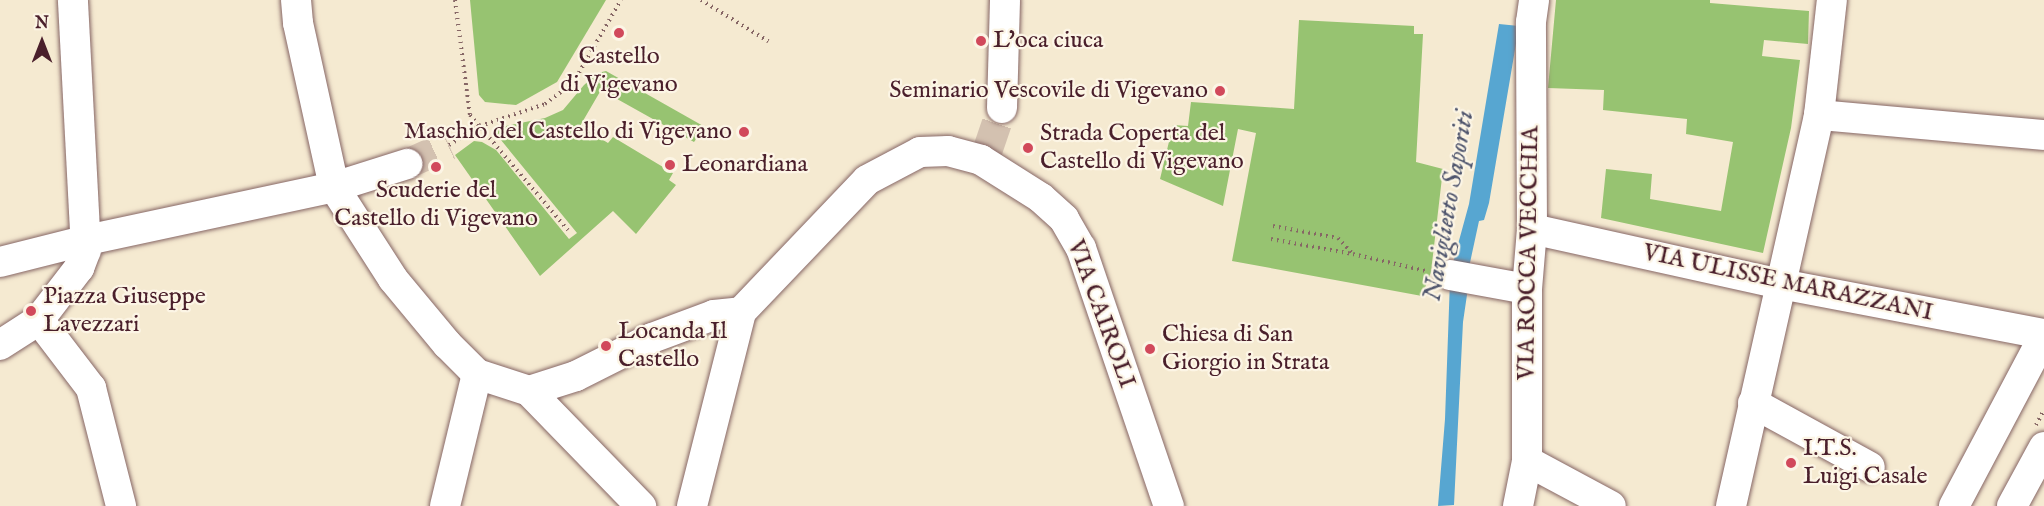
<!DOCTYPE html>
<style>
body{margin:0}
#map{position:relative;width:2044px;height:506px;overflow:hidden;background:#f5ead1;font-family:"IM FELL English",serif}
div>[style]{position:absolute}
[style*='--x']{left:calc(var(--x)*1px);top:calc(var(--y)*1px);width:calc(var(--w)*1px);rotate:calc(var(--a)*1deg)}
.green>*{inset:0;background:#97c371}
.water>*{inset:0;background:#57a6d1}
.minor-tunnel>*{height:30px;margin-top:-15px;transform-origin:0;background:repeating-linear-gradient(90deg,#d3c1b0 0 30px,transparent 0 45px)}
.path>*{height:4px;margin-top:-2px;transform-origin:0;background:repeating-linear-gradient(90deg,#866665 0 1.5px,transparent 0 6px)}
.roads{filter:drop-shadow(0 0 2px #866665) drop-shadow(0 0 2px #866665)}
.minor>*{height:30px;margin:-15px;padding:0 15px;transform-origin:15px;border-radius:15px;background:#fff}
.dots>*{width:16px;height:16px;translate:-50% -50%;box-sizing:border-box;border:3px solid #fcf5e5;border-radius:50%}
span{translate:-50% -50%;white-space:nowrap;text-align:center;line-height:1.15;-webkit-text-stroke:4.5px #fcf5e5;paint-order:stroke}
.poi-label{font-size:24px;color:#4a1f2b}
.left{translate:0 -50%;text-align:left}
.right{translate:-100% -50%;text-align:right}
.street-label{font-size:24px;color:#4a1f2b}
.water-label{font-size:26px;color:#4f556d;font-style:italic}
.north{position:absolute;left:12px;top:12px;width:60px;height:60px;-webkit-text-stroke:4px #fcf5e5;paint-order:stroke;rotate:0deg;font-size:16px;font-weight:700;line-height:24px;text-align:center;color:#4a1f2b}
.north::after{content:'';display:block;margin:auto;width:21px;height:27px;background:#4a1f2b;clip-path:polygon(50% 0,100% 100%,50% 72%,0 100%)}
</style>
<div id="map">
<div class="green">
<i style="clip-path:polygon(470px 0,606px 0,557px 82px,516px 105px,485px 102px,479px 95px)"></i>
<i style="clip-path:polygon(1556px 0,1710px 0,1710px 3px,1809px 11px,1808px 44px,1764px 40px,1762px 56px,1800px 60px,1791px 128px,1763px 253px,1601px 218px,1606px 169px,1652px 174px,1650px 199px,1721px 211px,1733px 142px,1686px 134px,1687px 119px,1603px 110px,1604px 90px,1548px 88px)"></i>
<i style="clip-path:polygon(1299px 20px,1414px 26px,1414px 34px,1423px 34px,1416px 162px,1443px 169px,1431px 272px,1422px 296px,1232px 261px,1256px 133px,1238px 129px,1223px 206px,1160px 179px,1173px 125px,1188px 126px,1191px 102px,1294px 109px)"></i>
<i style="clip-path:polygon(606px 71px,705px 127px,694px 142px,601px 90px,580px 126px,608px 143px,613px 137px,673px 173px,669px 180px,676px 185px,636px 234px,613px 211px,540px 276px,455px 155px,474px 141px,482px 142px,496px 150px,569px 239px,577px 233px,496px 134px,496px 128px,545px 118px,563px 110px,584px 85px,598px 73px)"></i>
</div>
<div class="water">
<i style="clip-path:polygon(1499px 24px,1519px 26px,1489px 203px,1484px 220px,1479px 221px,1468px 272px,1451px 270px,1469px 204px)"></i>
<i style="clip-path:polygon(1450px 280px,1468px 288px,1463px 322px,1454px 505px,1438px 506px,1445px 419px)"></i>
</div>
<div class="minor-tunnel">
<i style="--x:987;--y:152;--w:46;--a:-71.2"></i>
<i style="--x:407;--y:164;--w:46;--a:-24.3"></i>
</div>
<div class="path">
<i style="--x:455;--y:0;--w:116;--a:82.6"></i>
<i style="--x:470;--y:115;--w:151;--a:49.6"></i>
<i style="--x:701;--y:0;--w:79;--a:31.5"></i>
<i style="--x:449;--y:145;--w:36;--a:-32"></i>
<i style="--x:480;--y:126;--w:69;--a:-18.7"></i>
<i style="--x:545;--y:104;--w:35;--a:-37"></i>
<i style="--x:573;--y:83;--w:96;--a:-60"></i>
<i style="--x:1273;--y:226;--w:66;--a:10.5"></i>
<i style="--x:1338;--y:238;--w:21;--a:47"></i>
<i style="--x:1271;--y:239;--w:83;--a:10.4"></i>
<i style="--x:1353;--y:254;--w:75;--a:13.1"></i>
<i style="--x:2036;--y:425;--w:17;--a:-62"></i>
</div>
<div class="roads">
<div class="minor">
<i style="--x:296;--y:0;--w:23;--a:85"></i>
<i style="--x:298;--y:23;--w:168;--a:77.6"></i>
<i style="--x:334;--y:187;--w:109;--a:57.3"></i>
<i style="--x:393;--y:279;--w:85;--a:50.3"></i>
<i style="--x:447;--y:344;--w:42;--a:45"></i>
<i style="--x:477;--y:374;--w:55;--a:18.1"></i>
<i style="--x:529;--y:391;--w:161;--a:45.8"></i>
<i style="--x:1002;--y:108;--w:108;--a:-88.4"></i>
<i style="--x:1819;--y:115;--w:226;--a:5.1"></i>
<i style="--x:1532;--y:229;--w:255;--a:12.5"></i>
<i style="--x:1781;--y:284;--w:268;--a:10.8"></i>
<i style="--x:0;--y:262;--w:90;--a:-14.2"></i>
<i style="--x:87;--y:240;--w:253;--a:-12.1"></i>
<i style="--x:334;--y:187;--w:77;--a:-17.5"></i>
<i style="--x:1450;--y:275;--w:78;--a:10.3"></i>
<i style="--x:39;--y:320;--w:86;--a:52.6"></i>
<i style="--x:91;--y:388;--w:122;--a:75.7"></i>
<i style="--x:0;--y:345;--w:46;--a:-32.7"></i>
<i style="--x:39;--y:320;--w:66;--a:-52.4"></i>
<i style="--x:79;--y:268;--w:19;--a:-69"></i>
<i style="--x:86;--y:250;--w:250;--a:-93"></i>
<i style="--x:529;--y:391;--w:49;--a:-17.7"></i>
<i style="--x:576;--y:376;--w:85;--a:-26.6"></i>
<i style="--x:652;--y:338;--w:66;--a:-20.4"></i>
<i style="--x:714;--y:315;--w:27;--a:-6"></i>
<i style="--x:1753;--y:403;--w:133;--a:28.7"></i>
<i style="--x:1527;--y:461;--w:95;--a:28.2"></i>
<i style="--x:445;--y:506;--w:136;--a:-76.4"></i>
<i style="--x:692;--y:506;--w:200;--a:-75.8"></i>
<i style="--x:741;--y:312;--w:182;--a:-46.3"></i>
<i style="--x:867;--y:180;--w:60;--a:-27.8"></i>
<i style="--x:920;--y:152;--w:28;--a:-2"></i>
<i style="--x:948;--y:151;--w:34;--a:15"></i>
<i style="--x:981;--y:160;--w:71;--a:32.3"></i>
<i style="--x:1041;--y:198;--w:31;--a:42"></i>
<i style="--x:1064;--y:219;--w:34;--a:60"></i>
<i style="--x:1081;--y:248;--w:273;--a:71.2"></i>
<i style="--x:1518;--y:506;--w:46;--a:-78.7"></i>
<i style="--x:1527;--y:461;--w:172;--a:-90"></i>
<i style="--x:1527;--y:289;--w:60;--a:-85.2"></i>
<i style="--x:1532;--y:229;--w:207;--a:-90.3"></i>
<i style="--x:1531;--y:22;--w:22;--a:-82"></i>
<i style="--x:1731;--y:506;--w:401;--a:-77.3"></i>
<i style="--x:1819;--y:115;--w:116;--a:-83.6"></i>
<i style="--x:1954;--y:506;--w:192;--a:-62.1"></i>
<i style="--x:2012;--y:506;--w:67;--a:-61.5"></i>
</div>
</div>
<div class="dots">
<i style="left:619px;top:33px;background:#d1495b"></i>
<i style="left:981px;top:41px;background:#d1495b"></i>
<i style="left:1220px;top:91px;background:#d1495b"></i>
<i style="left:744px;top:132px;background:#d1495b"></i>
<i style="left:1028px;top:148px;background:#d1495b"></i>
<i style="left:670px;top:165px;background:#d1495b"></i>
<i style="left:436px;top:167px;background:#d1495b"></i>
<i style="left:31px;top:311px;background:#d1495b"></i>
<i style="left:606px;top:346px;background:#d1495b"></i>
<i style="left:1150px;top:349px;background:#d1495b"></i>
<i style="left:1791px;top:463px;background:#d1495b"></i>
</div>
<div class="poi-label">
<span class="left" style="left:993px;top:41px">L'oca ciuca</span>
<span style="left:619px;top:71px">Castello<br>di Vigevano</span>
<span class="right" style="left:1208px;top:91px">Seminario Vescovile di Vigevano</span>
<span class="right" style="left:732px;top:132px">Maschio del Castello di Vigevano</span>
<span class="left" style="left:1040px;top:148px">Strada Coperta del<br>Castello di Vigevano</span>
<span class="left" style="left:682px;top:165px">Leonardiana</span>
<span style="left:436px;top:205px">Scuderie del<br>Castello di Vigevano</span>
<span class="left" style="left:43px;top:311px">Piazza Giuseppe<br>Lavezzari</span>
<span class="left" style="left:618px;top:346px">Locanda Il<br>Castello</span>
<span class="left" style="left:1162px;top:349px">Chiesa di San<br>Giorgio in Strata</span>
<span class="left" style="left:1803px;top:463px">I.T.S.<br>Luigi Casale</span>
</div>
<div class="street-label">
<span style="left:1529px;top:253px;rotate:-89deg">VIA ROCCA VECCHIA</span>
<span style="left:1788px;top:283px;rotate:12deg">VIA ULISSE MARAZZANI</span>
<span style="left:1101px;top:314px;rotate:70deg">VIA CAIROLI</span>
</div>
<div class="water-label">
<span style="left:1449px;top:206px;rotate:-80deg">Naviglietto Saporiti</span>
</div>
<div class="north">N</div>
</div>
